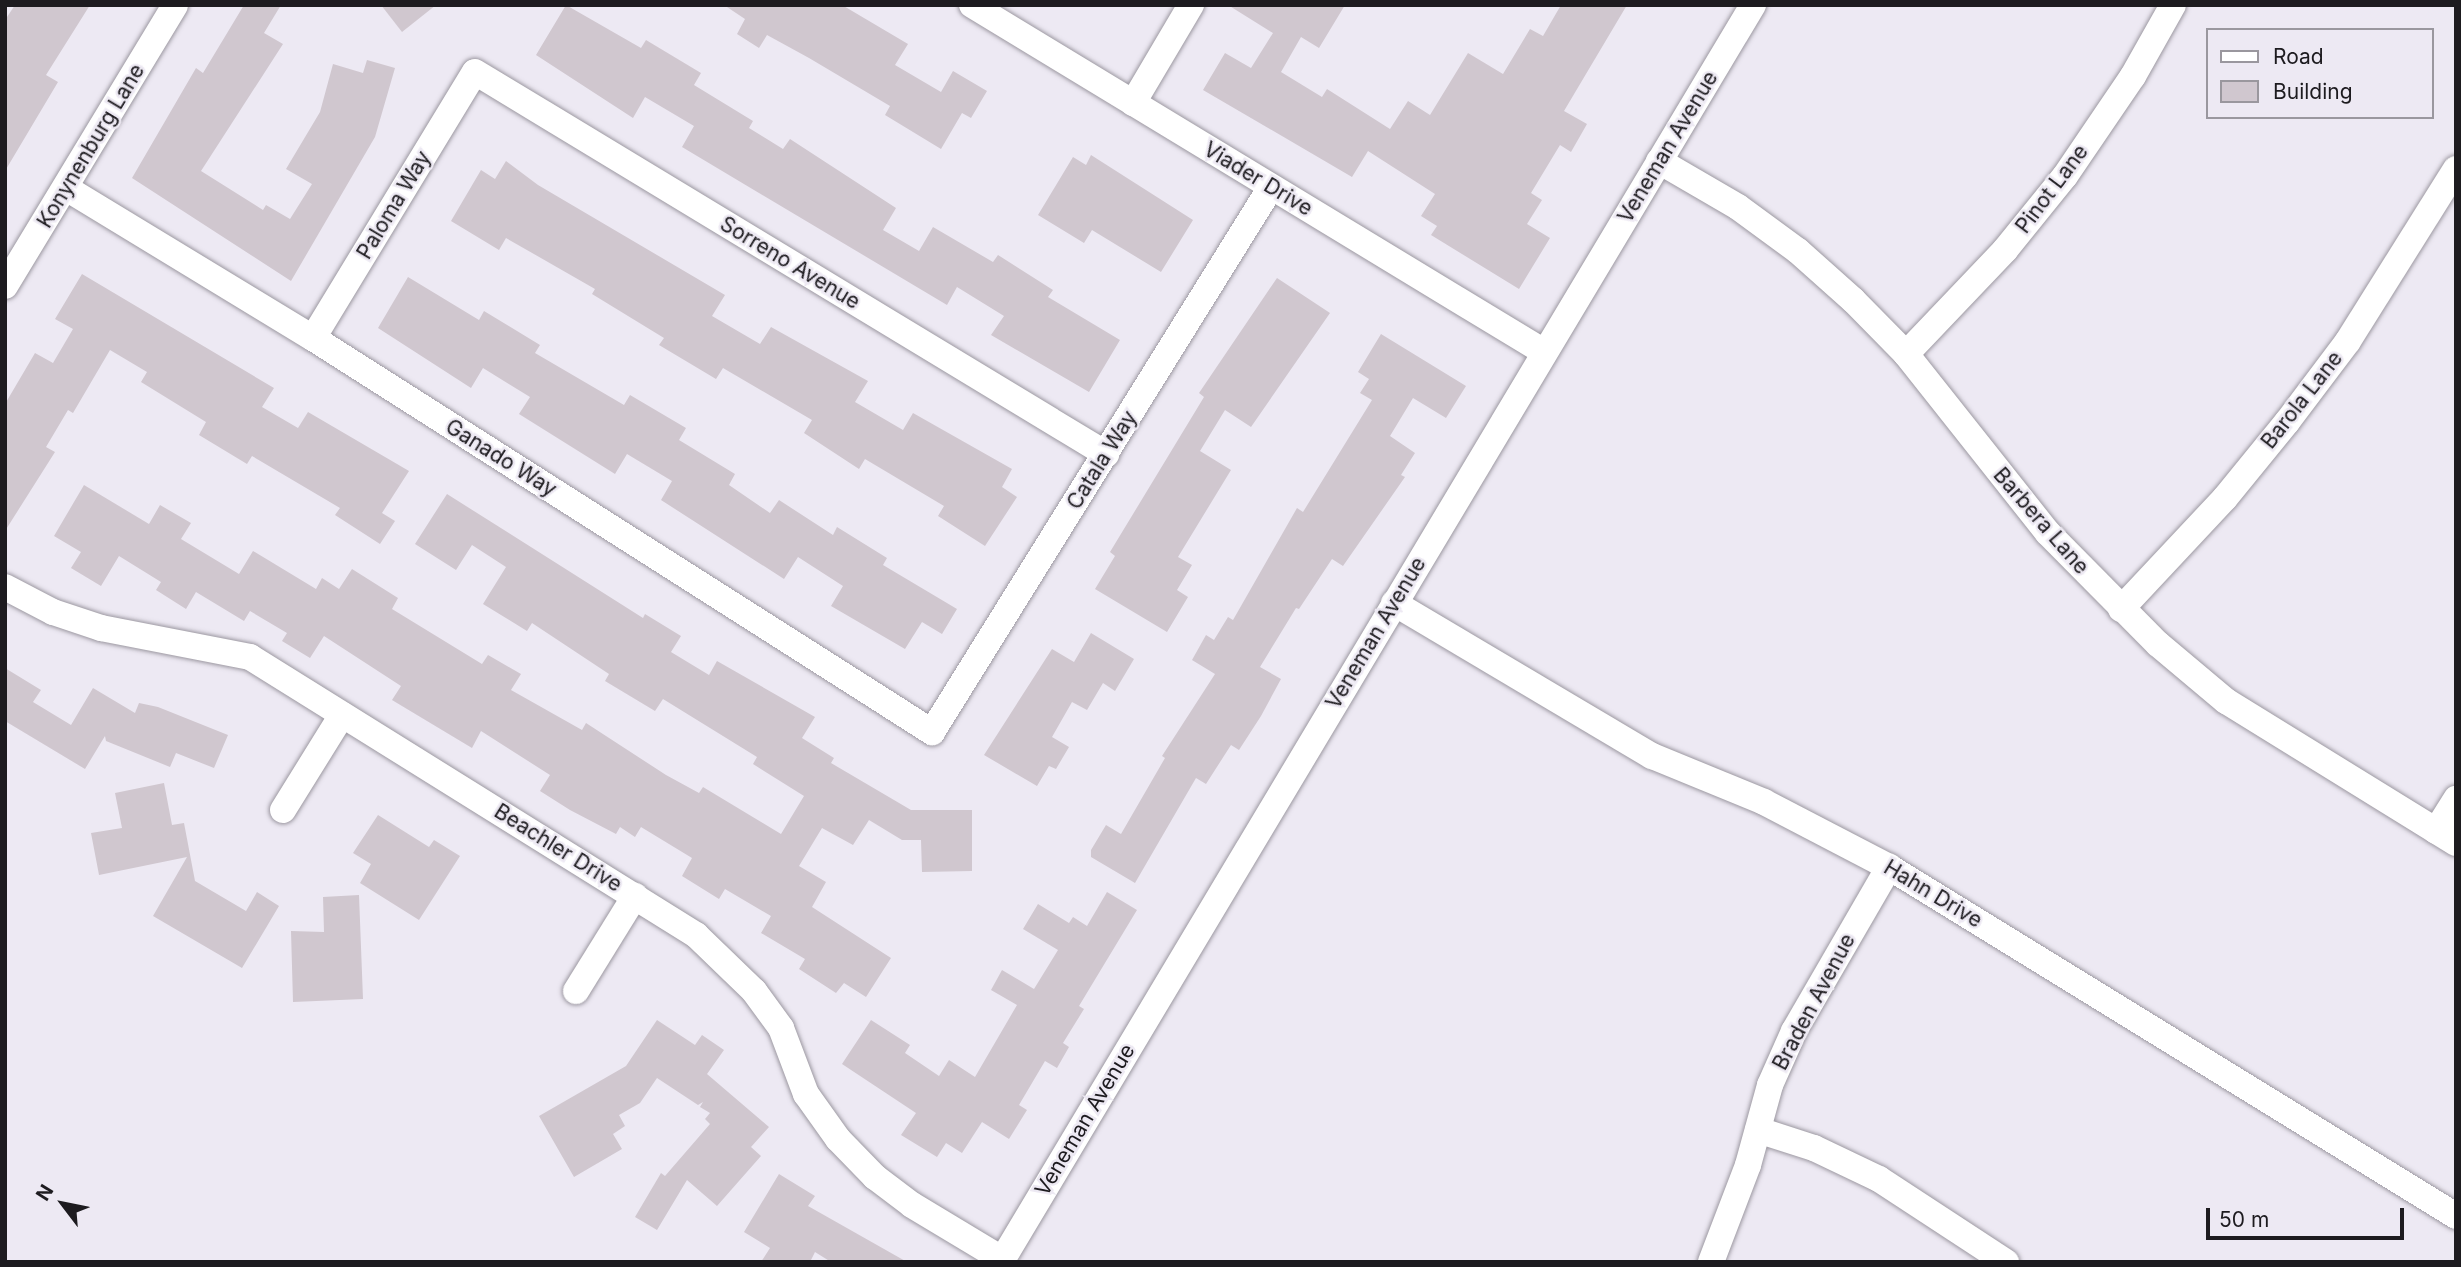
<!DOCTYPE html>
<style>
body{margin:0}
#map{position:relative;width:2461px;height:1267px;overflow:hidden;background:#ede9f3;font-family:Inter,sans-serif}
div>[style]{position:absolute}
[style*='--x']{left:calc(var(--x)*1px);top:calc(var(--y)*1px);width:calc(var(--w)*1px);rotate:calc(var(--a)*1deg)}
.building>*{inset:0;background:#d0c7cf}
.roads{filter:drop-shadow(0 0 2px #9c98a1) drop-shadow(0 0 2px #9c98a1)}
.street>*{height:26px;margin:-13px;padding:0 13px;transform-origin:13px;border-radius:13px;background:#fff}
span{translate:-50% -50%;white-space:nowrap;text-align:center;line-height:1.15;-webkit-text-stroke:5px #ede9f3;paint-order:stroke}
.street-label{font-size:21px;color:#1d1b1f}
.frame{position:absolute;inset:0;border:7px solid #1d1b1f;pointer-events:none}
.legend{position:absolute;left:2206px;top:28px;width:228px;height:91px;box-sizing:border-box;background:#ede9f3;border:2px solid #9a979e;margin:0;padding:9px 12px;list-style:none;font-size:21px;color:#1d1b1f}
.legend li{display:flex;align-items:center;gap:14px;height:35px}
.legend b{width:35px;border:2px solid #9a979e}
.north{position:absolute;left:28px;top:1169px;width:70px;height:70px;-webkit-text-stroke:5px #ede9f3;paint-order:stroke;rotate:302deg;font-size:19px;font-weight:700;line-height:28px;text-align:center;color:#1d1b1f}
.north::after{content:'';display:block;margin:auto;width:24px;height:32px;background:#1d1b1f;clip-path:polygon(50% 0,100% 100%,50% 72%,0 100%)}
.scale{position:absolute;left:2206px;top:1208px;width:198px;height:32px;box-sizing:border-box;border:4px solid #1d1b1f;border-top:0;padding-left:9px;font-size:21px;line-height:24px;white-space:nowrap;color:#1d1b1f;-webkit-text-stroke:5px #ede9f3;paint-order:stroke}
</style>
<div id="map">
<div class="building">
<i style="clip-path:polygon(15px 5px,90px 5px,46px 75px,58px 82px,5px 171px,5px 20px)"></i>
<i style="clip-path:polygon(244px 5px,281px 5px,264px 33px,283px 44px,201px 171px,263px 210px,266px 205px,290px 219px,312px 184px,286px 169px,320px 112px,333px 64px,363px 73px,367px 60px,395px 68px,375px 137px,291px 281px,132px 178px,196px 68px,203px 73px)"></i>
<i style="clip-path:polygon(381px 5px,436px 5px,402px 32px)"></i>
<i style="clip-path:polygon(566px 5px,641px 48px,646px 40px,701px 73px,694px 85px,753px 121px,749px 128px,783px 149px,790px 139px,896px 208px,883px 230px,919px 251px,933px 227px,993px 262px,998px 255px,1053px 290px,1048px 297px,1120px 340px,1089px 392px,991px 335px,1004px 316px,957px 287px,947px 305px,682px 147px,694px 126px,645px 97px,633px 118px,536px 55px)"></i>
<i style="clip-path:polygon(724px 5px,842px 5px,908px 44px,895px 65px,941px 92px,953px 71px,987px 91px,971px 118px,962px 113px,941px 149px,885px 115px,890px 106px,809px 58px,767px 35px,759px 48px,737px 34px,745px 19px)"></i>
<i style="clip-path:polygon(1228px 5px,1345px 5px,1319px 48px,1301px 37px,1281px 72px,1322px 97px,1327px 89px,1390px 129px,1408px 101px,1430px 115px,1468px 53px,1503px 74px,1530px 29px,1543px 36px,1561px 5px,1627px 5px,1564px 111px,1587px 124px,1571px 152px,1560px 145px,1531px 193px,1542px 200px,1527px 224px,1550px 238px,1519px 289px,1431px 235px,1437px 226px,1421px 216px,1435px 194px,1368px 151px,1352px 177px,1203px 90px,1225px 53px,1251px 68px,1273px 33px)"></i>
<i style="clip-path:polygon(1091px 155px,1193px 220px,1161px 272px,1092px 230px,1084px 243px,1038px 215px,1073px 157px,1086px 165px)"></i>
<i style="clip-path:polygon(506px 161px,538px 185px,725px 295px,712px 316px,760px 344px,771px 327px,868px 381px,855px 402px,903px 430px,913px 413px,1012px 469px,1002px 487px,1017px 497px,985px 546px,938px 516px,944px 506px,865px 459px,859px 469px,804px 433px,812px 420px,723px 368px,716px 379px,659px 345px,664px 338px,592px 294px,595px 289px,506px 238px,499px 250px,451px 221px,481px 170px,495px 179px)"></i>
<i style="clip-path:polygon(82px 274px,274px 388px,262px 407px,298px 428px,308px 412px,409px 471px,382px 513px,395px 521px,380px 544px,335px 515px,340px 508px,252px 456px,247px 464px,199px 435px,206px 422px,141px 382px,147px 372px,110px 350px,73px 413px,68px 410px,46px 447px,55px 452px,5px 531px,5px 404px,35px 353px,53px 363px,73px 329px,55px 319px)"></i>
<i style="clip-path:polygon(408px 277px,479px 320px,484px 311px,540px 345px,535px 353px,624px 405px,630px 395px,686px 428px,679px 440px,735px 474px,729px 485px,770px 513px,779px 500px,833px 535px,837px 527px,887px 558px,883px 565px,957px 609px,942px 634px,922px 622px,905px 649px,831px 606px,843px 586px,798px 557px,784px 579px,661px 500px,672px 481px,627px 454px,615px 474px,519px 414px,530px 397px,483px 368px,471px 388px,378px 328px)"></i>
<i style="clip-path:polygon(1277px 278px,1330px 313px,1251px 427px,1225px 410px,1200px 451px,1231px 470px,1178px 557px,1192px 565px,1177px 590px,1188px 597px,1167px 632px,1095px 589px,1115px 556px,1110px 552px,1204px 397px,1199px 393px)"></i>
<i style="clip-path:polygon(1381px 334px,1466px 386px,1446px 418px,1413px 398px,1390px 436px,1415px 453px,1401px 475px,1405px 477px,1343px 566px,1332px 559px,1299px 609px,1296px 608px,1260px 667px,1281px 679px,1261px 716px,1239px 750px,1231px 745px,1206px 784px,1196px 778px,1135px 883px,1091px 857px,1091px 850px,1106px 825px,1121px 834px,1165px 758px,1162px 756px,1215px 674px,1192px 660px,1206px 635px,1214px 640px,1228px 617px,1233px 620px,1297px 508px,1303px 512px,1372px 400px,1360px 393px,1369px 379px,1358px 372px)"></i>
<i style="clip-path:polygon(84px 485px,149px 524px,160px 505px,191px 523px,181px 539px,239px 574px,253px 551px,316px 589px,322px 578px,339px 589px,352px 569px,398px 598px,392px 609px,482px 664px,488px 655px,521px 674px,511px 690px,582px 730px,586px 723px,666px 775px,699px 793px,703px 787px,781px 834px,804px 796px,753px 764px,757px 757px,663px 699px,655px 711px,605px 681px,609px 674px,532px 623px,527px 631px,483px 604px,506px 567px,472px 545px,456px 570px,415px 544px,447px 494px,643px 618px,645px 614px,681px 636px,671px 652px,709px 675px,717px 661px,815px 717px,802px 738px,834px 758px,831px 763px,911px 810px,972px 810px,972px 871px,922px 872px,921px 840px,902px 840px,869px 820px,853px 845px,822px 828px,799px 866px,826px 882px,812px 907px,891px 958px,866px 997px,844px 983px,836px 993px,799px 969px,805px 959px,761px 933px,771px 916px,725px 889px,719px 899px,682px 876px,692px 858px,641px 827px,635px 837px,620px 827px,616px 834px,570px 810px,540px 791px,550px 775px,481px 731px,472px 748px,392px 700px,401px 686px,324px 636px,310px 658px,282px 641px,287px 633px,250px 611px,244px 621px,196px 592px,186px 609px,156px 590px,161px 582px,119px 556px,101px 586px,71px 568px,81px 552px,54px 536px)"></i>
<i style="clip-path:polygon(1091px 633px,1134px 659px,1115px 691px,1103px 683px,1087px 710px,1072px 702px,1052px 737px,1069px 747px,1056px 769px,1049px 766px,1037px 786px,984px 755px,1052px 649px,1074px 662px)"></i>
<i style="clip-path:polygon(5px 668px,41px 690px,33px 702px,71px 725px,93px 688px,135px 713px,139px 703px,158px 707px,228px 735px,214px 768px,176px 753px,170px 767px,106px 741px,105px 736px,85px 769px,5px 721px)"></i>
<i style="clip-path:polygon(164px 783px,172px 825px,184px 823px,195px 881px,246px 911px,257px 892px,279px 906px,242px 968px,153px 916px,187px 857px,99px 875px,91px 833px,122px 828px,115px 793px)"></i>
<i style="clip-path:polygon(378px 815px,429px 847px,434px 840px,460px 856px,419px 920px,360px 883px,371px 864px,353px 853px)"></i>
<i style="clip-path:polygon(1107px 892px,1137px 910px,1079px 1006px,1084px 1009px,1063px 1043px,1069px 1047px,1057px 1068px,1045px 1061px,1019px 1105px,1027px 1110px,1009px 1139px,982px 1122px,962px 1153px,946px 1143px,937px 1157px,901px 1135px,916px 1113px,842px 1064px,871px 1020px,910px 1045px,905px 1053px,939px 1076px,949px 1060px,975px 1077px,1017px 1005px,991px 990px,1002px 970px,1034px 989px,1058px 950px,1023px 929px,1038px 904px,1069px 923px,1073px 917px,1087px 926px)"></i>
<i style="clip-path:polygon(359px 895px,363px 999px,293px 1002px,291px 931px,324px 932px,323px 897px)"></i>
<i style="clip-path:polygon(657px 1020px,695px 1045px,702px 1035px,724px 1050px,707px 1074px,769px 1127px,751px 1147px,761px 1156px,717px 1206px,687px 1180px,657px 1230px,635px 1217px,661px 1173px,665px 1176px,710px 1124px,705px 1119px,710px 1113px,700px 1107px,703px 1102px,698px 1105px,657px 1078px,640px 1103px,619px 1115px,625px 1126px,613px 1134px,622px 1149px,574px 1177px,539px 1116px,626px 1066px)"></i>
<i style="clip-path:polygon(779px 1174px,815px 1196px,808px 1206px,907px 1262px,831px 1262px,815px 1252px,810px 1262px,761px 1262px,770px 1248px,744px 1232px)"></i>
</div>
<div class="roads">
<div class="street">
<i style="--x:972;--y:5;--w:669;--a:31.24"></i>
<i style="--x:1133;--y:103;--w:114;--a:-59.4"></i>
<i style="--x:1659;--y:161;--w:91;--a:30.2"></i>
<i style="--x:1738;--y:207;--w:74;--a:36.3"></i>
<i style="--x:1798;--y:251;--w:74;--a:41.7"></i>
<i style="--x:1853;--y:300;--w:76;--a:45.5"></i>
<i style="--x:1906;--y:354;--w:228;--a:51.6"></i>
<i style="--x:2048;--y:533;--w:156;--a:45.3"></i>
<i style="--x:2158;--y:644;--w:89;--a:40"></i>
<i style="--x:2226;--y:701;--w:270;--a:31.7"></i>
<i style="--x:66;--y:188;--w:289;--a:31.3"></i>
<i style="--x:313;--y:338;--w:734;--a:32.48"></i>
<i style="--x:932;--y:732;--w:642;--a:-58.12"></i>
<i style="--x:5;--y:286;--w:328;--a:-58.8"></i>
<i style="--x:313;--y:338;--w:311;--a:-58.7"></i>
<i style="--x:475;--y:72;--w:738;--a:31.19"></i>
<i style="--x:1906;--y:354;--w:144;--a:-46.4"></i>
<i style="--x:2005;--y:250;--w:95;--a:-51"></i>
<i style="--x:2065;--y:176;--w:121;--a:-55.8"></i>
<i style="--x:2133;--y:76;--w:81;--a:-60.6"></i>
<i style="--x:5;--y:587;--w:54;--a:27.5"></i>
<i style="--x:53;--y:612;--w:51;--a:18.4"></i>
<i style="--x:101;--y:628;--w:152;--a:11"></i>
<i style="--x:250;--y:657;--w:526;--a:31.94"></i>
<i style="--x:696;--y:935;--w:81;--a:44"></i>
<i style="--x:754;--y:991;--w:46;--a:53.9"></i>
<i style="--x:781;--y:1028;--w:71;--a:69.3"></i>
<i style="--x:806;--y:1094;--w:55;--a:54.6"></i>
<i style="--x:838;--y:1139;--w:53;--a:45.8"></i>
<i style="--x:875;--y:1177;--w:46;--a:37.1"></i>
<i style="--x:912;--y:1205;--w:105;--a:31"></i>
<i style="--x:1394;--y:603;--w:300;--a:30.7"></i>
<i style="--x:1652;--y:756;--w:121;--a:22.3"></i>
<i style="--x:1764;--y:802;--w:141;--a:27.5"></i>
<i style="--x:1889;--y:867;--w:666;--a:31.61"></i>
<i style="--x:2121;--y:609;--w:152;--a:-46.9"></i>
<i style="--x:2225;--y:498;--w:98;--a:-50.8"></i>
<i style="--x:2287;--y:422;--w:101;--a:-53"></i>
<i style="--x:2348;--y:341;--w:203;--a:-57.9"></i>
<i style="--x:283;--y:810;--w:112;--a:-58.2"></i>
<i style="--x:2436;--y:831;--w:38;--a:-58"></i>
<i style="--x:576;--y:991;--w:112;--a:-58.2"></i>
<i style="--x:1758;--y:1130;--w:59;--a:17.8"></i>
<i style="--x:1814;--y:1148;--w:72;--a:25.5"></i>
<i style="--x:1879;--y:1179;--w:152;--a:33.2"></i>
<i style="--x:1001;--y:1262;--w:1465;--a:-59.11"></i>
<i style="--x:1711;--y:1262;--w:104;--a:-69.1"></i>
<i style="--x:1748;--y:1165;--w:83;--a:-74.6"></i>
<i style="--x:1770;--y:1085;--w:59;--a:-66"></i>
<i style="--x:1794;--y:1031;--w:190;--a:-59.9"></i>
</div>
</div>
<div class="street-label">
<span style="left:91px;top:146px;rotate:-59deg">Konynenburg Lane</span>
<span style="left:1668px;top:147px;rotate:-59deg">Veneman Avenue</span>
<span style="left:1258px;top:179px;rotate:31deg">Viader Drive</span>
<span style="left:2052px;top:189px;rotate:-53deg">Pinot Lane</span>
<span style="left:394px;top:205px;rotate:-59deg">Paloma Way</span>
<span style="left:790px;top:263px;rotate:31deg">Sorreno Avenue</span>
<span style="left:2302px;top:400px;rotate:-52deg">Barola Lane</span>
<span style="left:501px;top:458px;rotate:32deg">Ganado Way</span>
<span style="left:1102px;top:460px;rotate:-58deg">Catala Way</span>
<span style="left:2041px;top:521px;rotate:49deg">Barbera Lane</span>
<span style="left:1376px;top:633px;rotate:-59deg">Veneman Avenue</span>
<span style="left:558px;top:848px;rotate:32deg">Beachler Drive</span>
<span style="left:1933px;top:894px;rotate:31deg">Hahn Drive</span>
<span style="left:1814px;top:1002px;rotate:-62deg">Braden Avenue</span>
<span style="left:1085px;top:1120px;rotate:-59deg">Veneman Avenue</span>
</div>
<div class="frame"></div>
<ul class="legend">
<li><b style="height:9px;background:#fff"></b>Road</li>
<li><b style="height:19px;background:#d0c7cf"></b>Building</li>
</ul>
<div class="north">N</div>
<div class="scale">50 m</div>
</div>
